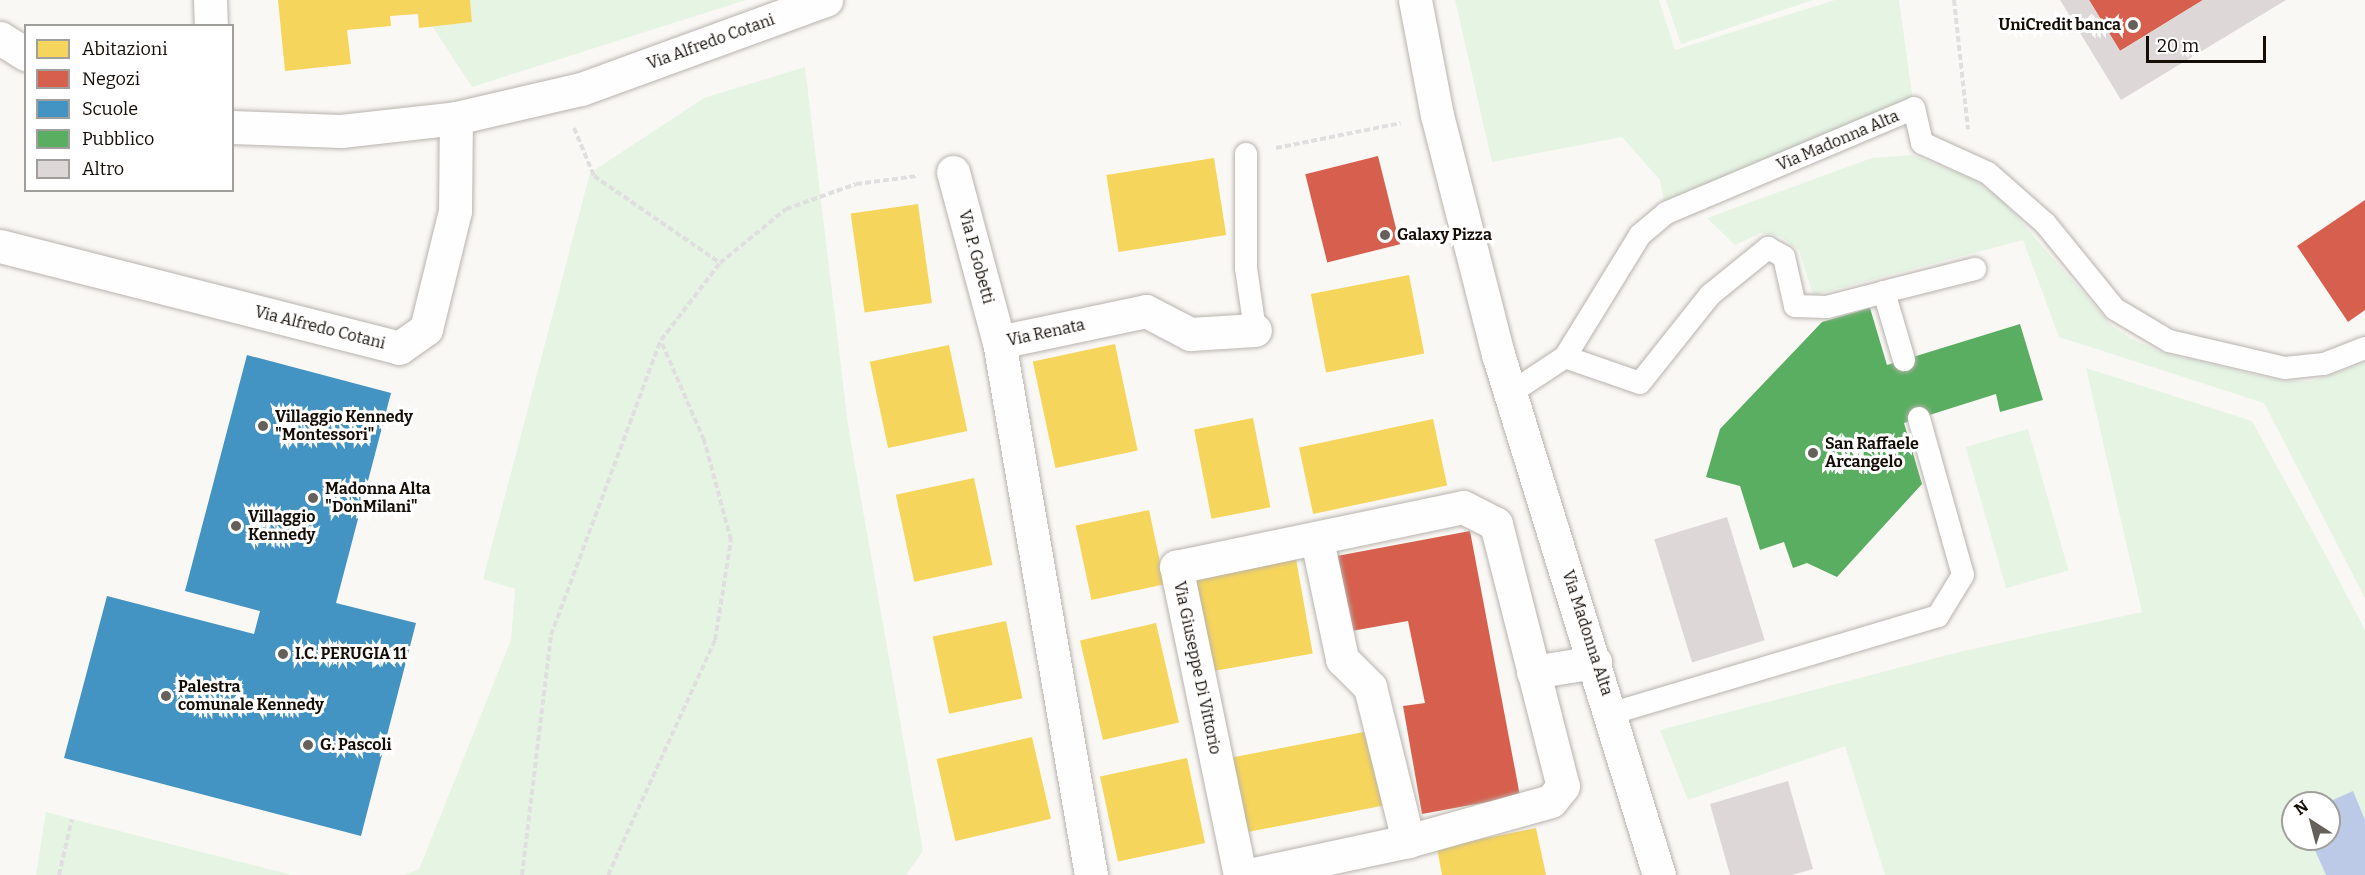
<!DOCTYPE html>
<style>
body{margin:0}
#map{position:relative;width:2365px;height:875px;overflow:hidden;background:#faf8f5;font-family:Bitter,serif}
div>[style]{position:absolute}
[style*='--x']{left:calc(var(--x)*1px);top:calc(var(--y)*1px);width:calc(var(--w)*1px);rotate:calc(var(--a)*1deg)}
.green>*{inset:0;background:#e6f4e4;transform-origin:0 0}
.water>*{inset:0;background:#bccae7}
.homes>*{inset:0;background:#f6d55c;transform-origin:0 0}
.shops>*{inset:0;background:#d6604d;transform-origin:0 0}
.schools>*{inset:0;background:#4393c3}
.public>*{inset:0;background:#5aae61}
.building>*{inset:0;background:#ddd7d8;transform-origin:0 0}
.path>*{height:4px;margin-top:-2px;transform-origin:0;background:repeating-linear-gradient(90deg,#e0dfdf 0 6px,transparent 0 9px)}
.roads{filter:drop-shadow(0 0 2px #b8b3ae) drop-shadow(0 0 2px #b8b3ae)}
.lane>*{height:22px;margin:-11px;padding:0 11px;transform-origin:11px;border-radius:11px;background:#fefefe}
.street>*{height:33px;margin:-16.5px;padding:0 16.5px;transform-origin:16.5px;border-radius:16.5px;background:#fefefe}
.secondary>*{height:33px;margin:-16.5px;padding:0 16.5px;transform-origin:16.5px;border-radius:16.5px;background:#fefefe}
.dots>*{width:16px;height:16px;translate:-50% -50%;box-sizing:border-box;border:3px solid #fff;border-radius:50%}
span{translate:-50% -50%;white-space:nowrap;text-align:center;line-height:1.15;-webkit-text-stroke:6px #fff;paint-order:stroke}
.poi-label{font-size:16px;color:#150e07;font-weight:700}
.right{translate:-100% -50%;text-align:right}
.left{translate:0 -50%;text-align:left}
.street-label{font-size:16px;color:#150e07}
.legend{position:absolute;left:24px;top:24px;width:210px;height:168px;box-sizing:border-box;background:#fff;border:2px solid #a19f9c;margin:0;padding:8px 10px;list-style:none;font-size:18px;color:#150e07}
.legend li{display:flex;align-items:center;gap:12px;height:30px}
.legend b{width:30px;border:2px solid #a19f9c}
.north{position:absolute;left:2281px;top:791px;width:60px;height:60px;box-sizing:border-box;background:#fff;border:2px solid #a19f9c;border-radius:50%;rotate:324deg;font-size:16px;font-weight:700;line-height:24px;text-align:center;color:#150e07}
.north::after{content:'';display:block;margin:auto;width:21px;height:27px;background:#65605a;clip-path:polygon(50% 0,100% 100%,50% 72%,0 100%)}
.scale{position:absolute;left:2146px;top:36px;width:120px;height:27px;box-sizing:border-box;border:3px solid #150e07;border-top:0;padding-left:8px;font-size:18px;line-height:21px;white-space:nowrap;color:#150e07;-webkit-text-stroke:4px #fff;paint-order:stroke}
</style>
<div id="map">
<div class="green">
<i style="clip-path:polygon(470px 0,746px 0,472px 87px,432px 26px,472px 22px)"></i>
<i style="clip-path:polygon(1455px 0,1659px 0,1675px 50px,1835px 0,1899px 0,1914px 108px,1666px 213px,1660px 180px,1622px 137px,1492px 162px)"></i>
<i style="clip-path:polygon(1666px 0,1813px 0,1681px 44px)"></i>
<i style="clip-path:polygon(805px 67px,848px 425px,923px 851px,906px 875px,404px 875px,419px 869px,511px 640px,515px 589px,483px 579px,590px 173px,704px 98px)"></i>
<i style="clip-path:polygon(1912px 155px,1973px 179px,2003px 201px,2111px 325px,2130px 338px,2163px 353px,2281px 381px,2312px 381px,2365px 363px,2365px 598px,2264px 403px,2059px 337px,2023px 240px,1813px 295px,1799px 250px,1780px 236px,1761px 233px,1735px 245px,1707px 218px,1872px 158px)"></i>
<i style="clip-path:polygon(evenodd,2086px 368px,2252px 421px,2323px 550px,2365px 630px,2365px 875px,1885px 875px,1845px 746px,1688px 800px,1660px 730px,1959px 652px,2142px 612px,2086px 368px,2293px 803px,2329px 803px,2329px 839px,2293px 839px,2293px 803px)"></i>
<i style="left:2028px;top:429px;width:147px;height:65px;rotate:74deg"></i>
<i style="clip-path:polygon(46px 812px,72px 819px,292px 875px,36px 875px)"></i>
</div>
<div class="water">
<i style="clip-path:polygon(2353px 791px,2365px 820px,2365px 875px,2326px 875px,2310px 839px,2329px 839px,2326px 803px)"></i>
</div>
<div class="homes">
<i style="clip-path:polygon(278px 0,470px 0,472px 22px,419px 28px,418px 14px,390px 16px,391px 26px,347px 30px,351px 64px,285px 71px)"></i>
<i style="left:1214px;top:158px;width:78px;height:109px;rotate:81deg"></i>
<i style="left:918px;top:204px;width:100px;height:68px;rotate:82deg"></i>
<i style="left:1409px;top:275px;width:80px;height:100px;rotate:79deg"></i>
<i style="left:1115px;top:344px;width:109px;height:84px;rotate:78deg"></i>
<i style="left:949px;top:345px;width:88px;height:81px;rotate:78deg"></i>
<i style="left:1253px;top:418px;width:91px;height:60px;rotate:79deg"></i>
<i style="left:1433px;top:419px;width:68px;height:137px;rotate:78deg"></i>
<i style="left:974px;top:478px;width:89px;height:80px;rotate:78deg"></i>
<i style="left:1149px;top:510px;width:76px;height:75px;rotate:78deg"></i>
<i style="left:1295px;top:553px;width:102px;height:102px;rotate:80deg"></i>
<i style="left:1006px;top:621px;width:79px;height:75px;rotate:78deg"></i>
<i style="left:1156px;top:623px;width:102px;height:78px;rotate:77deg"></i>
<i style="left:1374px;top:730px;width:76px;height:150px;rotate:79deg"></i>
<i style="left:1032px;top:737px;width:84px;height:98px;rotate:77deg"></i>
<i style="left:1187px;top:758px;width:87px;height:89px;rotate:78deg"></i>
<i style="clip-path:polygon(1536px 828px,1546px 875px,1442px 875px,1437px 848px)"></i>
</div>
<div class="shops">
<i style="clip-path:polygon(2089px 0,2203px 0,2120px 51px)"></i>
<i style="left:1378px;top:156px;width:91px;height:75px;rotate:76deg"></i>
<i style="clip-path:polygon(2365px 200px,2365px 310px,2348px 322px,2297px 246px)"></i>
<i style="clip-path:polygon(1470px 531px,1520px 796px,1422px 814px,1403px 706px,1425px 703px,1408px 621px,1340px 633px,1326px 558px)"></i>
</div>
<div class="schools">
<i style="clip-path:polygon(247px 355px,391px 393px,336px 603px,416px 623px,361px 836px,64px 758px,107px 596px,254px 634px,260px 611px,185px 591px)"></i>
</div>
<div class="public">
<i style="clip-path:polygon(1870px 308px,1887px 365px,2020px 324px,2043px 400px,2000px 412px,1996px 394px,1904px 423px,1922px 484px,1837px 577px,1807px 563px,1793px 568px,1784px 542px,1760px 550px,1740px 486px,1706px 477px,1720px 429px,1822px 322px)"></i>
</div>
<div class="building">
<i style="clip-path:polygon(2060px 0,2089px 0,2120px 51px,2203px 0,2286px 0,2121px 100px)"></i>
<i style="left:1727px;top:517px;width:129px;height:76px;rotate:73deg"></i>
<i style="clip-path:polygon(1788px 781px,1813px 869px,1792px 875px,1730px 875px,1710px 804px)"></i>
</div>
<div class="path">
<i style="--x:1954;--y:0;--w:130;--a:83.8"></i>
<i style="--x:574;--y:128;--w:52;--a:67.4"></i>
<i style="--x:594;--y:176;--w:153;--a:34.6"></i>
<i style="--x:1276;--y:148;--w:127;--a:-11.3"></i>
<i style="--x:59;--y:875;--w:57;--a:-76.9"></i>
<i style="--x:522;--y:875;--w:242;--a:-83.1"></i>
<i style="--x:551;--y:635;--w:315;--a:-69.6"></i>
<i style="--x:661;--y:340;--w:97;--a:-52.5"></i>
<i style="--x:720;--y:263;--w:85;--a:-39.3"></i>
<i style="--x:786;--y:209;--w:74;--a:-19.7"></i>
<i style="--x:856;--y:184;--w:63;--a:-7.4"></i>
<i style="--x:608;--y:875;--w:258;--a:-65.5"></i>
<i style="--x:715;--y:640;--w:101;--a:-80.9"></i>
<i style="--x:731;--y:540;--w:104;--a:-105.1"></i>
<i style="--x:704;--y:440;--w:108;--a:-113.5"></i>
</div>
<div class="roads">
<div class="lane">
<i style="--x:1246;--y:154;--w:114;--a:90"></i>
<i style="--x:1246;--y:268;--w:63;--a:81.7"></i>
<i style="--x:1884;--y:292;--w:94;--a:-14.2"></i>
<i style="--x:1565;--y:357;--w:79;--a:19.1"></i>
<i style="--x:1640;--y:383;--w:112;--a:-51.5"></i>
<i style="--x:1710;--y:295;--w:75;--a:-39"></i>
<i style="--x:1768;--y:248;--w:18;--a:29"></i>
<i style="--x:1784;--y:257;--w:50;--a:77.3"></i>
<i style="--x:1795;--y:306;--w:32;--a:2"></i>
<i style="--x:1827;--y:307;--w:59;--a:-14.7"></i>
<i style="--x:1884;--y:292;--w:71;--a:73.6"></i>
<i style="--x:1512;--y:392;--w:64;--a:-33.4"></i>
<i style="--x:1565;--y:357;--w:143;--a:-58.4"></i>
<i style="--x:1640;--y:235;--w:34;--a:-40"></i>
<i style="--x:1666;--y:213;--w:269;--a:-22.9"></i>
<i style="--x:1914;--y:108;--w:36;--a:77"></i>
<i style="--x:1922;--y:143;--w:72;--a:24.4"></i>
<i style="--x:1988;--y:173;--w:76;--a:41.3"></i>
<i style="--x:2045;--y:223;--w:111;--a:50.9"></i>
<i style="--x:2115;--y:309;--w:63;--a:30.7"></i>
<i style="--x:2169;--y:341;--w:119;--a:13.1"></i>
<i style="--x:2285;--y:368;--w:39;--a:-6"></i>
<i style="--x:2324;--y:364;--w:44;--a:-21.3"></i>
<i style="--x:1613;--y:713;--w:339;--a:-16.6"></i>
<i style="--x:1938;--y:616;--w:48;--a:-58.6"></i>
<i style="--x:1963;--y:575;--w:163;--a:-105.7"></i>
</div>
<div class="street">
<i style="--x:210;--y:0;--w:26;--a:88"></i>
<i style="--x:953;--y:172;--w:176;--a:74.9"></i>
<i style="--x:0;--y:246;--w:412;--a:14.3"></i>
<i style="--x:399;--y:348;--w:33;--a:-35"></i>
<i style="--x:426;--y:329;--w:122;--a:-76.2"></i>
<i style="--x:455;--y:211;--w:93;--a:-89.4"></i>
<i style="--x:1317;--y:540;--w:122;--a:78.1"></i>
<i style="--x:1342;--y:659;--w:40;--a:45"></i>
<i style="--x:1370;--y:687;--w:159;--a:76.1"></i>
<i style="--x:1533;--y:672;--w:63;--a:-9.2"></i>
<i style="--x:1091;--y:875;--w:541;--a:-99.79"></i>
<i style="--x:999;--y:342;--w:150;--a:-11.9"></i>
<i style="--x:1146;--y:311;--w:50;--a:27.6"></i>
<i style="--x:1190;--y:334;--w:65;--a:-3.5"></i>
<i style="--x:1240;--y:875;--w:315;--a:-101.7"></i>
<i style="--x:1176;--y:567;--w:293;--a:-11.8"></i>
<i style="--x:1463;--y:507;--w:37;--a:27"></i>
<i style="--x:1496;--y:524;--w:270;--a:75.7"></i>
<i style="--x:1563;--y:786;--w:19;--a:129"></i>
<i style="--x:1551;--y:801;--w:148;--a:164.4"></i>
<i style="--x:1408;--y:841;--w:162;--a:167.9"></i>
</div>
<div class="secondary">
<i style="--x:1415;--y:0;--w:117;--a:79.2"></i>
<i style="--x:1437;--y:115;--w:247;--a:75.7"></i>
<i style="--x:1498;--y:354;--w:545;--a:72.83"></i>
<i style="--x:0;--y:38;--w:31;--a:32"></i>
<i style="--x:232;--y:127;--w:109;--a:2.1"></i>
<i style="--x:341;--y:131;--w:116;--a:-6.4"></i>
<i style="--x:456;--y:118;--w:128;--a:-13.1"></i>
<i style="--x:581;--y:89;--w:261;--a:-20"></i>
</div>
</div>
<div class="dots">
<i style="left:2133px;top:25px;background:#65605a"></i>
<i style="left:1385px;top:235px;background:#65605a"></i>
<i style="left:263px;top:426px;background:#65605a"></i>
<i style="left:1813px;top:453px;background:#65605a"></i>
<i style="left:313px;top:498px;background:#65605a"></i>
<i style="left:236px;top:526px;background:#65605a"></i>
<i style="left:283px;top:654px;background:#65605a"></i>
<i style="left:166px;top:696px;background:#65605a"></i>
<i style="left:308px;top:745px;background:#65605a"></i>
</div>
<div class="poi-label">
<span class="right" style="left:2121px;top:25px">UniCredit banca</span>
<span class="left" style="left:1397px;top:235px">Galaxy Pizza</span>
<span class="left" style="left:275px;top:426px">Villaggio Kennedy<br>"Montessori"</span>
<span class="left" style="left:1825px;top:453px">San Raffaele<br>Arcangelo</span>
<span class="left" style="left:325px;top:498px">Madonna Alta<br>"DonMilani"</span>
<span class="left" style="left:248px;top:526px">Villaggio<br>Kennedy</span>
<span class="left" style="left:295px;top:654px">I.C. PERUGIA 11</span>
<span class="left" style="left:178px;top:696px">Palestra<br>comunale Kennedy</span>
<span class="left" style="left:320px;top:745px">G. Pascoli</span>
</div>
<div class="street-label">
<span style="left:711px;top:42px;rotate:-20deg">Via Alfredo Cotani</span>
<span style="left:1838px;top:141px;rotate:-23deg">Via Madonna Alta</span>
<span style="left:976px;top:257px;rotate:75deg">Via P. Gobetti</span>
<span style="left:320px;top:328px;rotate:14deg">Via Alfredo Cotani</span>
<span style="left:1046px;top:333px;rotate:-12deg">Via Renata</span>
<span style="left:1587px;top:633px;rotate:72deg">Via Madonna Alta</span>
<span style="left:1197px;top:668px;rotate:78deg">Via Giuseppe Di Vittorio</span>
</div>
<ul class="legend">
<li><b style="height:16px;background:#f6d55c"></b>Abitazioni</li>
<li><b style="height:16px;background:#d6604d"></b>Negozi</li>
<li><b style="height:16px;background:#4393c3"></b>Scuole</li>
<li><b style="height:16px;background:#5aae61"></b>Pubblico</li>
<li><b style="height:16px;background:#ddd7d8"></b>Altro</li>
</ul>
<div class="north">N</div>
<div class="scale">20 m</div>
</div>
